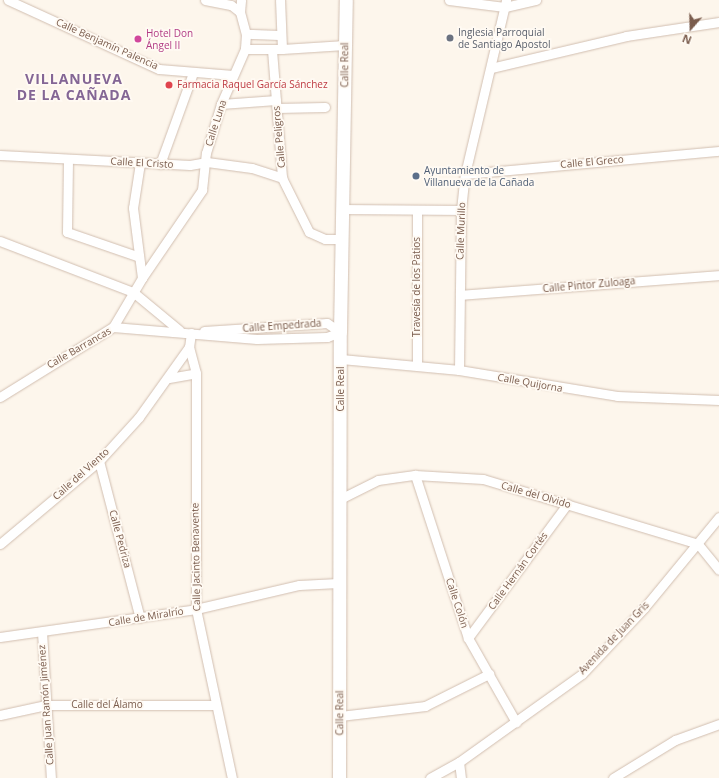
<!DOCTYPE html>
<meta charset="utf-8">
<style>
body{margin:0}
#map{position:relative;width:719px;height:778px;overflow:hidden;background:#fdf6ec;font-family:"Open Sans",sans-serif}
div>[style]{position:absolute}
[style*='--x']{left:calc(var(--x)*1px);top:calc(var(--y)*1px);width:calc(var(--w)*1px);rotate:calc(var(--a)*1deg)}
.roads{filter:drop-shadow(0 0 1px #d1beb0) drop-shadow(0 0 1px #d1beb0)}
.street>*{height:9px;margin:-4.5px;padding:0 4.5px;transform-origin:4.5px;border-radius:4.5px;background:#fff}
.secondary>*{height:13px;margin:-6.5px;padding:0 6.5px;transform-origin:6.5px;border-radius:6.5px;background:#fff}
.dots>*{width:11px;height:11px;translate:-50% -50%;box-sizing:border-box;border:2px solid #fffaf3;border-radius:50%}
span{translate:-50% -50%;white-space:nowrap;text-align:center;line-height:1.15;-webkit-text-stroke:3.5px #fffaf3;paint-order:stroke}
.worship-label{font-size:10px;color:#5b616d}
.left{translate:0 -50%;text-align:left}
.hotel-label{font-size:10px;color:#b23c85}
.street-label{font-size:10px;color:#7a5c4d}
.health-label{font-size:10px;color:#be3a42}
.service-label{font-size:10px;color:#4e5e75}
.district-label{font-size:14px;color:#846695;font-weight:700;letter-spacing:1px}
.north{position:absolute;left:671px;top:8px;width:40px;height:40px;-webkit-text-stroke:3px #fffaf3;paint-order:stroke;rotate:200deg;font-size:11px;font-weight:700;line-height:16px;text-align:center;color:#7a5c4d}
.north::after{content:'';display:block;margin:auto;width:14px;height:18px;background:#7a5c4d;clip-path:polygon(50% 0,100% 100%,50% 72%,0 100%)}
</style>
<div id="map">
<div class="roads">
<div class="street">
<i style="--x:8;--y:0;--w:166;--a:24.6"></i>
<i style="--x:159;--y:69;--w:74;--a:4.6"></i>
<i style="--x:205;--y:0;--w:26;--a:11"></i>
<i style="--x:231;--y:5;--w:11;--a:38"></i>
<i style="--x:240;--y:12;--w:23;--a:75"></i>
<i style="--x:449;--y:0;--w:56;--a:7.1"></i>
<i style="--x:505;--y:7;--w:32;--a:-13"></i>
<i style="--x:240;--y:12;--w:12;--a:-85"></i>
<i style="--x:279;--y:35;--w:33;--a:-178"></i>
<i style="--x:246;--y:34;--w:15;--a:94"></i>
<i style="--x:245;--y:49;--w:37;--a:0"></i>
<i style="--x:282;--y:49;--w:49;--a:-92.3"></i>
<i style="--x:282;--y:49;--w:63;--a:-3.6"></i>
<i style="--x:272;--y:50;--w:128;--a:85.5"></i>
<i style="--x:282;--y:178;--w:60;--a:63.4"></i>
<i style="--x:309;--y:232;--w:17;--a:24"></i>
<i style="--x:325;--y:239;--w:16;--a:0"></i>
<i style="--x:491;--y:68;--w:139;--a:-13.3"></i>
<i style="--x:626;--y:36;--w:94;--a:-8.6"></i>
<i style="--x:221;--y:104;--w:55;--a:-4.2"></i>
<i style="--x:277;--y:108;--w:48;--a:-1.2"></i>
<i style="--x:0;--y:155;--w:190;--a:3"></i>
<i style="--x:190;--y:165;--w:17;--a:-10"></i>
<i style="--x:207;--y:162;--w:45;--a:7.6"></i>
<i style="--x:252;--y:168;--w:32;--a:18"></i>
<i style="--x:68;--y:160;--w:72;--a:90.8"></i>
<i style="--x:67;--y:232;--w:76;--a:19.1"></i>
<i style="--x:160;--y:164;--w:97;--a:-70.1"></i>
<i style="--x:465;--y:174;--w:255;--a:-5.2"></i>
<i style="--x:344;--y:209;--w:117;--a:0.5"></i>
<i style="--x:417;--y:210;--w:155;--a:90"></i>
<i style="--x:0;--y:241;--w:142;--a:21"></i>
<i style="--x:133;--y:292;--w:60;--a:39.6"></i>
<i style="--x:142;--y:278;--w:107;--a:-55.7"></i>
<i style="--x:202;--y:190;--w:37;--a:-84"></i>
<i style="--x:206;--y:153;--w:51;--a:-73"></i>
<i style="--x:221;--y:104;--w:60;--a:-66.4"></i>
<i style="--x:460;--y:295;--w:260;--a:-4.4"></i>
<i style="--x:113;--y:327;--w:57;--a:-59.4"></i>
<i style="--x:142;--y:278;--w:71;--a:-97.3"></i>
<i style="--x:133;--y:208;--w:46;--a:-81.2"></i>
<i style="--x:204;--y:331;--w:123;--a:-3.7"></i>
<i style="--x:327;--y:323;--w:16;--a:35"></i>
<i style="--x:191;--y:333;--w:14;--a:98"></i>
<i style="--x:189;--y:347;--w:27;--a:75"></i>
<i style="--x:196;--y:373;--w:236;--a:90"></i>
<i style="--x:196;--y:609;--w:173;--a:78"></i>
<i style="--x:341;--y:359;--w:119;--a:5.3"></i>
<i style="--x:459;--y:370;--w:160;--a:9.3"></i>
<i style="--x:617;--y:396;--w:102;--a:2.2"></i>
<i style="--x:459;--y:370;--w:160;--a:-89.3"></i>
<i style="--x:461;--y:210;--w:36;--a:-84"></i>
<i style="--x:465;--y:174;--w:179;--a:-76.7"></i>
<i style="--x:169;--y:378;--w:27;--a:-10"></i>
<i style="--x:0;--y:397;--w:133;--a:-31.8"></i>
<i style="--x:113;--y:327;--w:144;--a:4.8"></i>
<i style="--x:257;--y:339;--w:70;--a:-1.6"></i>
<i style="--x:327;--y:337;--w:14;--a:-21"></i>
<i style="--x:99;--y:461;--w:162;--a:75.4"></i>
<i style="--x:415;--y:475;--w:171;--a:72"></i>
<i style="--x:468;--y:638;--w:97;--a:60.3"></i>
<i style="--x:340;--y:499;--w:42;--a:-26.6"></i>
<i style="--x:378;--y:480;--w:37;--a:-8"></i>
<i style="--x:415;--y:475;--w:68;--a:3.4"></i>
<i style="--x:483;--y:479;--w:225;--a:16.8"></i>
<i style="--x:698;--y:544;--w:33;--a:51"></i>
<i style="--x:0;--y:544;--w:129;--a:-40"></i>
<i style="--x:99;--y:461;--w:59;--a:-47.7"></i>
<i style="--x:139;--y:417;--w:86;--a:-54.5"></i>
<i style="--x:42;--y:632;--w:146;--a:86.5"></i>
<i style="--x:0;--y:637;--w:198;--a:-8.1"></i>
<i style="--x:196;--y:609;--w:106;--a:-13.1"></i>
<i style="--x:299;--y:585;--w:39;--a:-3"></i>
<i style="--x:468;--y:638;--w:167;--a:-53.5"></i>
<i style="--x:0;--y:715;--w:47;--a:-12.3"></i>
<i style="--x:46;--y:705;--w:170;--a:0"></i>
<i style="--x:340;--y:716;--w:86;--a:-6.7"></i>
<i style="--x:425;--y:706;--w:72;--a:-26.6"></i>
<i style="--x:459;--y:762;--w:16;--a:83"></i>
<i style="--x:430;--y:778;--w:33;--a:-29"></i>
<i style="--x:459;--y:762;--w:151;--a:-35.6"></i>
<i style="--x:582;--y:674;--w:91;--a:-46.8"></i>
<i style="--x:644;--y:608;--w:118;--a:-50.5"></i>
<i style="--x:613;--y:778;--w:73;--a:-31.5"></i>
<i style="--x:675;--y:740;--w:47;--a:-20"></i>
</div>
<div class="secondary">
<i style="--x:339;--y:778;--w:446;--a:-89.9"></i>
<i style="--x:340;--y:332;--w:332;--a:-89"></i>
</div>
</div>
<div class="dots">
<i style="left:450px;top:38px;background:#6b7280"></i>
<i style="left:138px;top:39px;background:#d1479c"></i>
<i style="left:169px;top:85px;background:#e0444e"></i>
<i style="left:416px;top:176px;background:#5c6f8a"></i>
</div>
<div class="worship-label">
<span class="left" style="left:458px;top:38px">Inglesia Parroquial<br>de Santiago Apostol</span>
</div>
<div class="hotel-label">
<span class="left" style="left:146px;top:39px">Hotel Don<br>Ángel II</span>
</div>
<div class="street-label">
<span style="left:107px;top:44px;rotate:24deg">Calle Benjamín Palencia</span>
<span style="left:345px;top:65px;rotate:-90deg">Calle Real</span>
<span style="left:216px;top:123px;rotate:-72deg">Calle Luna</span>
<span style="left:279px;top:137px;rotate:-95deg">Calle Peligros</span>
<span style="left:592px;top:162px;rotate:-5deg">Calle El Greco</span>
<span style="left:142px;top:163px;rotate:3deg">Calle El Cristo</span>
<span style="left:461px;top:231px;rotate:-88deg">Calle Murillo</span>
<span style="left:589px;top:285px;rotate:-5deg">Calle Pintor Zuloaga</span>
<span style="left:417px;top:287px;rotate:-90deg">Travesía de los Patios</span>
<span style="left:282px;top:326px;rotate:-4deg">Calle Empedrada</span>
<span style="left:79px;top:348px;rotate:-30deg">Calle Barrancas</span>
<span style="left:530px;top:383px;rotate:10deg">Calle Quijorna</span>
<span style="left:341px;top:389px;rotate:-90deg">Calle Real</span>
<span style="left:81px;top:474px;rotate:-42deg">Calle del Viento</span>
<span style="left:536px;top:495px;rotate:16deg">Calle del Olvido</span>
<span style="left:120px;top:539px;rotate:75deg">Calle Pedriza</span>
<span style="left:196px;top:557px;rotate:-91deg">Calle Jacinto Benavente</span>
<span style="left:518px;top:571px;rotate:-54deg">Calle Hernán Cortés</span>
<span style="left:457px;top:603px;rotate:72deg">Calle Colón</span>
<span style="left:146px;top:617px;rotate:-9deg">Calle de Miralrío</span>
<span style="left:614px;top:638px;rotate:-46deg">Avenida de Juan Gris</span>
<span style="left:46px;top:705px;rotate:-94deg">Calle Juan Ramón Jiménez</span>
<span style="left:107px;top:705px">Calle del Álamo</span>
<span style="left:340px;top:713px;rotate:-90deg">Calle Real</span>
</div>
<div class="health-label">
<span class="left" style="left:177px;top:85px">Farmacia Raquel García Sánchez</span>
</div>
<div class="service-label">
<span class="left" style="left:424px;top:176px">Ayuntamiento de<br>Villanueva de la Cañada</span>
</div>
<div class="district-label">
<span style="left:74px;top:87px">VILLANUEVA<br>DE LA CAÑADA</span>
</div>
<div class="north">N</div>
</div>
